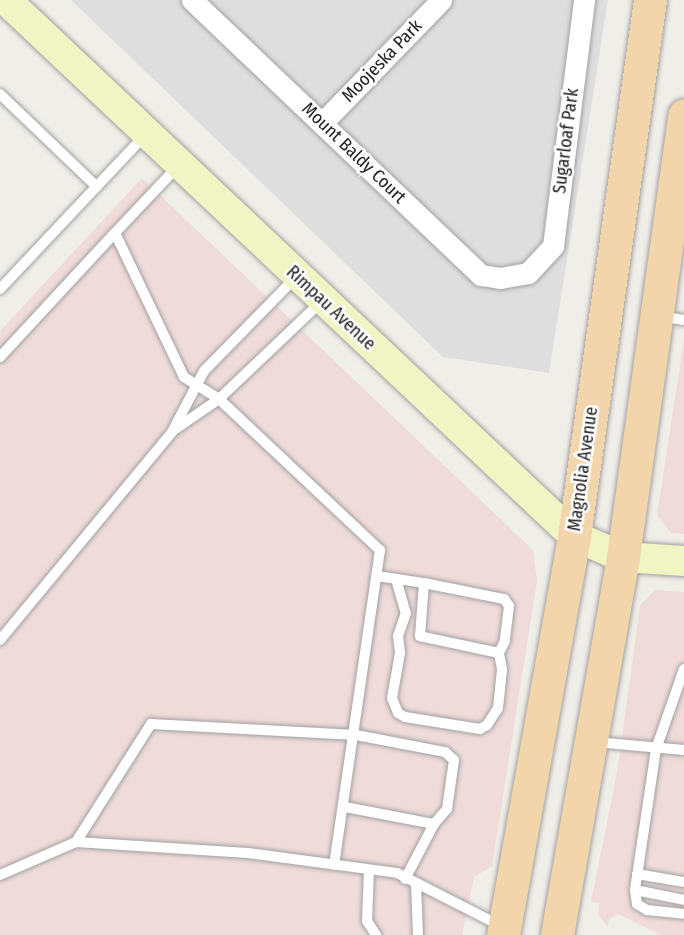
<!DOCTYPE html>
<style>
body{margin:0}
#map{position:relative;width:684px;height:935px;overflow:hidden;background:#f0eee9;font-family:"Fira Sans Condensed",sans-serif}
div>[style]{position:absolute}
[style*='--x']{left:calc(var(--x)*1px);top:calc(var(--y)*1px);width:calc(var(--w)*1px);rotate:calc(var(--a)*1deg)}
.residential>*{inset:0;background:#dfdede}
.commercial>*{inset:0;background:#efdbda}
.roads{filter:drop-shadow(0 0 2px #a2a2a2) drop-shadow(0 0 2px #a2a2a2)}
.service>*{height:10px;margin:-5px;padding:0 5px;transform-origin:5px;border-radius:5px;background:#fff}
.minor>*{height:21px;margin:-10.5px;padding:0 10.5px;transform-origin:10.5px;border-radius:10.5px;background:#fff}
.secondary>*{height:30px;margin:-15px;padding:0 15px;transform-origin:15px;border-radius:15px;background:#f1f4c3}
.primary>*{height:33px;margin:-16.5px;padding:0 16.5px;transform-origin:16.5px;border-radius:16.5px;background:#f3d5ab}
span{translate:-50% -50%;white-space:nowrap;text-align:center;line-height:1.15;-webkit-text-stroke:5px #fff;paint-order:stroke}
.street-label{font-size:18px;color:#212121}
</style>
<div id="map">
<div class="residential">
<i style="clip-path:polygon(71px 0,608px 0,549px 373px,443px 357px)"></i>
</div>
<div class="commercial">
<i style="clip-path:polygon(142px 178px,533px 550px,537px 581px,492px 866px,474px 877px,462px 935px,0 935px,0 331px)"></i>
<i style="clip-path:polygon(684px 340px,684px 534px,671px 533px,657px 515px)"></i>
<i style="clip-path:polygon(655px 590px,684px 592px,684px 935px,661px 935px,618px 914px,609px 919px,608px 927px,598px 914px,599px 903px,591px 902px,618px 767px,640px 605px)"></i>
</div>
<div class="roads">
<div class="service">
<i style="--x:0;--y:94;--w:134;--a:43.8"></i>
<i style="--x:179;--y:165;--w:93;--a:133.3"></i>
<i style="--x:115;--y:233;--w:160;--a:64.4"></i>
<i style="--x:184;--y:377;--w:41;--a:32.2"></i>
<i style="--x:219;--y:399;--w:221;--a:43.2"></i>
<i style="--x:380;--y:550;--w:318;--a:98.3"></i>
<i style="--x:0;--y:289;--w:213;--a:-46.7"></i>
<i style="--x:659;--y:316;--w:25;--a:9"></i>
<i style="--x:0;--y:357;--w:169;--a:-47.2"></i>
<i style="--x:174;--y:430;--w:55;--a:-34.6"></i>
<i style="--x:219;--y:399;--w:142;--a:-43.6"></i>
<i style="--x:377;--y:576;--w:48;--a:8.5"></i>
<i style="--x:424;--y:583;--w:82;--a:11.3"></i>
<i style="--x:504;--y:599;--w:9;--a:54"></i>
<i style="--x:509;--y:606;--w:35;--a:97"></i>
<i style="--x:505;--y:641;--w:13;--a:117"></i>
<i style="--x:499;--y:653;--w:81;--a:-167.9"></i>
<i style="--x:420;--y:636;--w:53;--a:-85.7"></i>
<i style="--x:396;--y:579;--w:35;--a:74"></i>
<i style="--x:406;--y:613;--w:24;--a:109"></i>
<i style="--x:398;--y:636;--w:17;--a:83"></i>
<i style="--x:400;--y:653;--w:46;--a:100.1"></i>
<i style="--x:392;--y:698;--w:16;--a:68"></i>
<i style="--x:398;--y:713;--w:8;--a:30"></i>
<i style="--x:405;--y:717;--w:76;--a:9.1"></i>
<i style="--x:480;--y:729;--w:8;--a:-30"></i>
<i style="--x:487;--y:725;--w:20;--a:-57"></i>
<i style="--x:498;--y:708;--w:39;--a:-84"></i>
<i style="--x:502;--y:669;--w:16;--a:-101"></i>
<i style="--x:0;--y:640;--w:270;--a:-50.4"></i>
<i style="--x:172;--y:432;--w:69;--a:-62.3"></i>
<i style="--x:204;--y:371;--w:132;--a:-45.6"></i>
<i style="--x:684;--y:669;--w:85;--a:109.3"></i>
<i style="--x:656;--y:749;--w:143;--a:98.5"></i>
<i style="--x:635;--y:890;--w:14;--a:82"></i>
<i style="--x:637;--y:904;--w:12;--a:31"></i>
<i style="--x:647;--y:910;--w:37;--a:6"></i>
<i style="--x:595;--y:742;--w:89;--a:5.1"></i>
<i style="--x:345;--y:807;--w:91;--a:10.8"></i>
<i style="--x:434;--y:824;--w:62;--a:117.8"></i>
<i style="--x:76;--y:842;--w:140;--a:-57.6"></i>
<i style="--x:151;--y:724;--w:205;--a:3.1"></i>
<i style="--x:356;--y:735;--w:91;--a:10.8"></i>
<i style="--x:445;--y:752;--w:12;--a:42"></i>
<i style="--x:454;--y:760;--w:49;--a:98.1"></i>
<i style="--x:447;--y:809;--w:20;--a:131"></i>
<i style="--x:369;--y:870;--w:51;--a:92.2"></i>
<i style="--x:367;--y:921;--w:17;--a:57"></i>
<i style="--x:637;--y:874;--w:48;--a:9.7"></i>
<i style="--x:0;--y:875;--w:83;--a:-23.5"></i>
<i style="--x:76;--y:842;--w:172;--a:3.7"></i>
<i style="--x:248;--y:853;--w:150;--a:7.6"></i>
<i style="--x:397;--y:873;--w:117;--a:27"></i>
<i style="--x:416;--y:885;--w:50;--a:87.7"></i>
<i style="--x:635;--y:890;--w:50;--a:11.5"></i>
</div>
<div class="minor">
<i style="--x:192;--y:0;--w:399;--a:43.6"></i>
<i style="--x:481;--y:275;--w:19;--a:9"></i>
<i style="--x:500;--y:278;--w:28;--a:-10"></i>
<i style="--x:528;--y:273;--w:37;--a:-47"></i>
<i style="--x:553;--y:246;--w:248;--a:-82.8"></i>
<i style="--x:322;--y:123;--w:171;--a:-45.9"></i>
</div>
<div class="secondary">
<i style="--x:6;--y:0;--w:781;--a:43.34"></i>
<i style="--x:574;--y:536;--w:53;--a:23.2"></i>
<i style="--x:623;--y:557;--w:61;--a:3.8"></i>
</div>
<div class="primary">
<i style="--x:503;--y:935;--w:405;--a:-79.9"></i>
<i style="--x:574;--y:536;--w:541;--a:-81.93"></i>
<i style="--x:557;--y:935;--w:384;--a:-80.1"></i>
<i style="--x:623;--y:557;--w:446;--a:-82.1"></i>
</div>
</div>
<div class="street-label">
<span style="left:382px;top:61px;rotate:-46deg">Moojeska Park</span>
<span style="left:566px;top:141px;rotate:-83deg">Sugarloaf Park</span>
<span style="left:354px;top:153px;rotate:44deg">Mount Baldy Court</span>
<span style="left:331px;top:308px;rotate:43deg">Rimpau Avenue</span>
<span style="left:583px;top:469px;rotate:-82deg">Magnolia Avenue</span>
</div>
</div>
